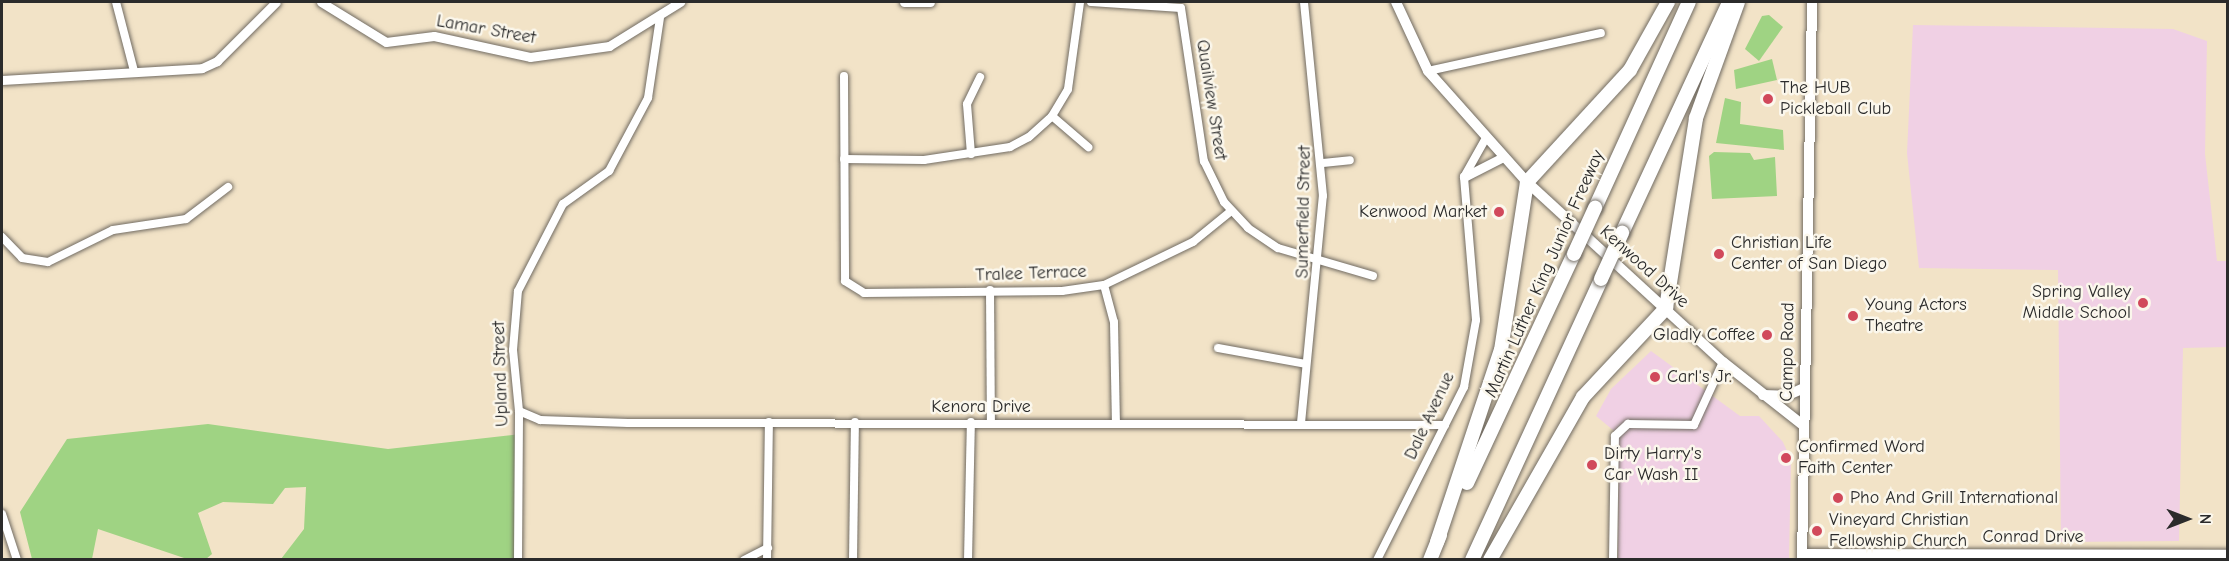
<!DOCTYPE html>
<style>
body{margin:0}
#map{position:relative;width:2229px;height:561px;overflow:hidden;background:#f2e3c7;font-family:"Comic Neue",sans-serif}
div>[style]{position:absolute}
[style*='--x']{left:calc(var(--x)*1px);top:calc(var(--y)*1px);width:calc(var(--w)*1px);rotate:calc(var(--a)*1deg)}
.built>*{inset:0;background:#f0d0e4}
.green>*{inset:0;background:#9fd383}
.roads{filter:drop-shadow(0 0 2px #716b62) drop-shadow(0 0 2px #716b62)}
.minor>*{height:8px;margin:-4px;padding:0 4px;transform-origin:4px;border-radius:4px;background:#fff}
.tertiary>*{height:9px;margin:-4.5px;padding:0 4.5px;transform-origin:4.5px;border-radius:4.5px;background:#fff}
.secondary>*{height:10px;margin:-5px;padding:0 5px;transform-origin:5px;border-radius:5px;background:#fff}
.motorway>*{height:14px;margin:-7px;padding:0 7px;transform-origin:7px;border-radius:7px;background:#fff}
.bridges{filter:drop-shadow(0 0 2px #716b62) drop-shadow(0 0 2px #716b62)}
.motorway-bridge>*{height:14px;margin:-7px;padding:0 7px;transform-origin:7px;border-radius:7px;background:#fff}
.dots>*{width:16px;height:16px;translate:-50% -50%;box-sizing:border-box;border:3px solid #fbf7ec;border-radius:50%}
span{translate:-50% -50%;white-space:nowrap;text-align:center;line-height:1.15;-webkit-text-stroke:5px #fbf7ec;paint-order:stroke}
.street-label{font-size:18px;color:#2b2b2b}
.poi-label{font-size:18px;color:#2b2b2b}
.left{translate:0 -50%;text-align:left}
.right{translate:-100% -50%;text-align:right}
.frame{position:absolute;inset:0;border:3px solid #2b2b2b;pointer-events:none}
.north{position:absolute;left:2157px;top:489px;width:60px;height:60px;-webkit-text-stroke:4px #fbf7ec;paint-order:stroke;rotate:90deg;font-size:16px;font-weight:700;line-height:24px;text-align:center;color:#2b2b2b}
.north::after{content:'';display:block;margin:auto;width:21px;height:27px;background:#2b2b2b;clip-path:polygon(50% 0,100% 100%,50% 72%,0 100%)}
</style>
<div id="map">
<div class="built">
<i style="clip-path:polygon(1913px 25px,2173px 29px,2207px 41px,2205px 154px,2217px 261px,2227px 261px,2227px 347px,2183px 348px,2179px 541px,2061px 542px,2058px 270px,1919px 268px,1907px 153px)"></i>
<i style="clip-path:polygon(1651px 351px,1740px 416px,1759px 416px,1783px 442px,1791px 460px,1789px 559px,1618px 559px,1619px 435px,1596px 416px,1611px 389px)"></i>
</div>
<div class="green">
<i style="clip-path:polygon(1769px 15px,1783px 27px,1759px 61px,1745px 49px,1762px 16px)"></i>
<i style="clip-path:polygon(1772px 59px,1777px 80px,1736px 89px,1734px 70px)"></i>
<i style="clip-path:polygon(1725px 98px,1741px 102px,1740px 124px,1783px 130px,1784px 150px,1716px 143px)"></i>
<i style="clip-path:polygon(1714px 152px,1750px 153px,1754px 160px,1775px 157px,1777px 196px,1712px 199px,1709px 156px)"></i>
<i style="clip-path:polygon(208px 424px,388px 449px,521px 434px,516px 559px,281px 559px,304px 529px,306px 487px,285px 488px,273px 504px,223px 502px,198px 513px,212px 554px,206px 559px,187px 559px,98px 529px,92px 559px,32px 559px,20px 512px,67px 439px)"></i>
</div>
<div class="roads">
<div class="minor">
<i style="--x:116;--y:2;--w:71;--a:75.4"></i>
<i style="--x:1091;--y:2;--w:90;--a:3.8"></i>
<i style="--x:1181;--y:8;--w:155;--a:81.5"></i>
<i style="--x:1204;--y:161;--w:46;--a:64"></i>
<i style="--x:1224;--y:202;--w:35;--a:47"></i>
<i style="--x:1248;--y:228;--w:36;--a:34"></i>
<i style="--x:1278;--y:248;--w:99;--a:16.4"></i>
<i style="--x:1428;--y:71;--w:177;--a:-12.4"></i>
<i style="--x:844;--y:76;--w:205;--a:89.7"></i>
<i style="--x:845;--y:281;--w:22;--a:32"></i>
<i style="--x:864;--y:293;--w:198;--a:-0.6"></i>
<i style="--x:1062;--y:291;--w:42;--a:-8.1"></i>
<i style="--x:1104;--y:285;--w:99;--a:-25.8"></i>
<i style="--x:1193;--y:242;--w:49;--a:-39.2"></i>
<i style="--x:1052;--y:116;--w:48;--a:40.7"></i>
<i style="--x:971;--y:154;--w:50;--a:-94.6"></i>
<i style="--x:967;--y:104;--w:30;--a:-64"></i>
<i style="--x:844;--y:159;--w:80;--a:0.7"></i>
<i style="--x:924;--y:160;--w:87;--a:-8.6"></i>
<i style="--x:1010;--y:147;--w:21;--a:-28"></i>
<i style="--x:1029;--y:137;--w:31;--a:-42"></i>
<i style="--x:1052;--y:116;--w:31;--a:-59"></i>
<i style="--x:1068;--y:89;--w:88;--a:-82.1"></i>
<i style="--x:1323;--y:163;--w:27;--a:-6"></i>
<i style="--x:2;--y:237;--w:29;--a:46"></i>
<i style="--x:22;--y:258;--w:26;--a:9"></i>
<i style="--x:48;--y:262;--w:72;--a:-26.2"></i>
<i style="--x:113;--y:230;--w:74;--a:-8.6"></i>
<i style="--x:186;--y:219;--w:53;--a:-37.3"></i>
<i style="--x:1104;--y:285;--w:38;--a:75"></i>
<i style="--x:1114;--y:322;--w:100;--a:88.9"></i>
<i style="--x:990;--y:290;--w:132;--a:89.6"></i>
<i style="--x:1218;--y:348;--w:89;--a:10.3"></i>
<i style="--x:519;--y:411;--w:23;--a:23"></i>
<i style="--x:540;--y:420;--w:88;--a:2"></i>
<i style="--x:628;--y:423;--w:817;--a:0.14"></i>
<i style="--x:1301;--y:423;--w:228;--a:-84.5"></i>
<i style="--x:1323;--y:196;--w:195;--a:-95.6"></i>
<i style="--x:2;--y:514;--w:48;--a:71.9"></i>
<i style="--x:518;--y:560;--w:149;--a:-89.6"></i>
<i style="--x:519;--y:411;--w:61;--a:-95.6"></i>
<i style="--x:513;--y:350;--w:59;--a:-85.2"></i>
<i style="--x:518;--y:291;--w:98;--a:-62.7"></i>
<i style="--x:563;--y:204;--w:57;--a:-35.7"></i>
<i style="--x:609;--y:171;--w:83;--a:-61.9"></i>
<i style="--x:648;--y:98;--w:81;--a:-81.5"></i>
<i style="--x:744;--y:560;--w:27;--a:-27"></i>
<i style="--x:767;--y:560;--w:138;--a:-89.2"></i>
<i style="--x:853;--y:560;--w:138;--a:-89.2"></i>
<i style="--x:968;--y:560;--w:138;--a:-88.8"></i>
<i style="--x:1377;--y:560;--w:194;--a:-63.3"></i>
<i style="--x:1464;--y:387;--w:68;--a:-79.8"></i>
<i style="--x:1476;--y:320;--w:144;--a:-94.8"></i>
<i style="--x:1464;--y:177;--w:45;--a:-60.6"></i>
<i style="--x:1613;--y:560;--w:124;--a:-89.1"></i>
<i style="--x:1615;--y:436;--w:18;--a:-43"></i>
<i style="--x:1628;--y:424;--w:66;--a:0.9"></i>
<i style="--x:1694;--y:425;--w:69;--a:-65.3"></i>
</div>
<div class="tertiary">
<i style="--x:321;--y:2;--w:76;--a:31.6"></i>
<i style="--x:386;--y:42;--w:48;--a:-7.1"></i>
<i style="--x:434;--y:36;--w:98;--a:12.3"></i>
<i style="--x:530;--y:57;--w:80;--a:-7.9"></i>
<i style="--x:609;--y:46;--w:84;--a:-31.8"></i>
<i style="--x:904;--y:2;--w:26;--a:0"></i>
<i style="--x:2;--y:80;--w:200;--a:-3.4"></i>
<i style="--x:202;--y:68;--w:17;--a:-25"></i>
<i style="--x:217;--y:61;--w:83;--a:-45"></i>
<i style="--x:1464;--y:177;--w:44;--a:-27.1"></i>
<i style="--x:1802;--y:553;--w:426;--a:0.1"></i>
</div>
<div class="secondary">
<i style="--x:1396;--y:2;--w:76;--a:65.1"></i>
<i style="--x:1428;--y:71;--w:149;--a:48.3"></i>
<i style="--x:1527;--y:182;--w:266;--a:42.6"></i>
<i style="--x:1723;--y:362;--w:103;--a:38.3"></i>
<i style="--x:1763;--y:395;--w:23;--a:2"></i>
<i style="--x:1786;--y:396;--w:20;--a:-24"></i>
<i style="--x:1802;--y:560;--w:558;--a:-88.97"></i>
</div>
<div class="motorway">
<i style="--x:1595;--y:208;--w:226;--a:-65.5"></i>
<i style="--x:1622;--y:233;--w:255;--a:-65.1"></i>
<i style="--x:1467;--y:483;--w:253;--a:-65"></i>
<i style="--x:1437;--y:542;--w:202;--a:-71.6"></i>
<i style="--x:1501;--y:350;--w:170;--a:-81.2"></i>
<i style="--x:1527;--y:182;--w:152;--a:-47.4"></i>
<i style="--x:1630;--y:70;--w:78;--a:-60.8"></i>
<i style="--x:1430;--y:560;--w:27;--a:-68"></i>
<i style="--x:1472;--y:560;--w:309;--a:-65.3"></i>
<i style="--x:1490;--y:560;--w:188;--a:-60.3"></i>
<i style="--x:1583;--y:397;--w:122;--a:-47"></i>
<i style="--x:1666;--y:308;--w:192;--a:-81"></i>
<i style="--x:1696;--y:118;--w:123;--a:-70.1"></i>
</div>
</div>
<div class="bridges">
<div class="motorway-bridge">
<i style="--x:1574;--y:254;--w:51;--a:-65.5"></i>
<i style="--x:1601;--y:279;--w:51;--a:-65.5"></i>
</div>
</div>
<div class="dots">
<i style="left:1768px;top:99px;background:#d1495b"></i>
<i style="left:1499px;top:212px;background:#d1495b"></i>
<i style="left:1719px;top:254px;background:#d1495b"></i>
<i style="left:2143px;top:303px;background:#d1495b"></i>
<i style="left:1853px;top:316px;background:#d1495b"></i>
<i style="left:1767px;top:335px;background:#d1495b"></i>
<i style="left:1655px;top:377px;background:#d1495b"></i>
<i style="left:1786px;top:458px;background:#d1495b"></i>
<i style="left:1592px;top:465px;background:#d1495b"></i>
<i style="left:1838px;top:498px;background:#d1495b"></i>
<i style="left:1817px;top:531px;background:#d1495b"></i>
</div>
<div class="street-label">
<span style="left:486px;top:30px;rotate:10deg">Lamar Street</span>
<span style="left:1211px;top:100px;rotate:81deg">Quailview Street</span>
<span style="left:1304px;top:212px;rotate:-89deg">Sumerfield Street</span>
<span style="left:1644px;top:267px;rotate:42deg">Kenwood Drive</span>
<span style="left:1031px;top:274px;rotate:-2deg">Tralee Terrace</span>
<span style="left:1545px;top:274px;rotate:-66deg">Martin Luther King Junior Freeway</span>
<span style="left:1788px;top:352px;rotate:-89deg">Campo Road</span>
<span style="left:501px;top:374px;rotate:-92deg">Upland Street</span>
<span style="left:981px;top:407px">Kenora Drive</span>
<span style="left:1430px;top:416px;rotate:-65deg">Dale Avenue</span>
<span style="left:2033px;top:537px">Conrad Drive</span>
</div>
<div class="poi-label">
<span class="left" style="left:1780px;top:99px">The HUB<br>Pickleball Club</span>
<span class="right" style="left:1487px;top:212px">Kenwood Market</span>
<span class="left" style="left:1731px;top:254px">Christian Life<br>Center of San Diego</span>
<span class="right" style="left:2131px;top:303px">Spring Valley<br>Middle School</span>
<span class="left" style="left:1865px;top:316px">Young Actors<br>Theatre</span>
<span class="right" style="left:1755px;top:335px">Gladly Coffee</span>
<span class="left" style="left:1667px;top:377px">Carl's Jr.</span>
<span class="left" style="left:1798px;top:458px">Confirmed Word<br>Faith Center</span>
<span class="left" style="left:1604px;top:465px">Dirty Harry's<br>Car Wash II</span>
<span class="left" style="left:1850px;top:498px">Pho And Grill International</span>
<span class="left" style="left:1829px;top:531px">Vineyard Christian<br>Fellowship Church</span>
</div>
<div class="frame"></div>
<div class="north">N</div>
</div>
